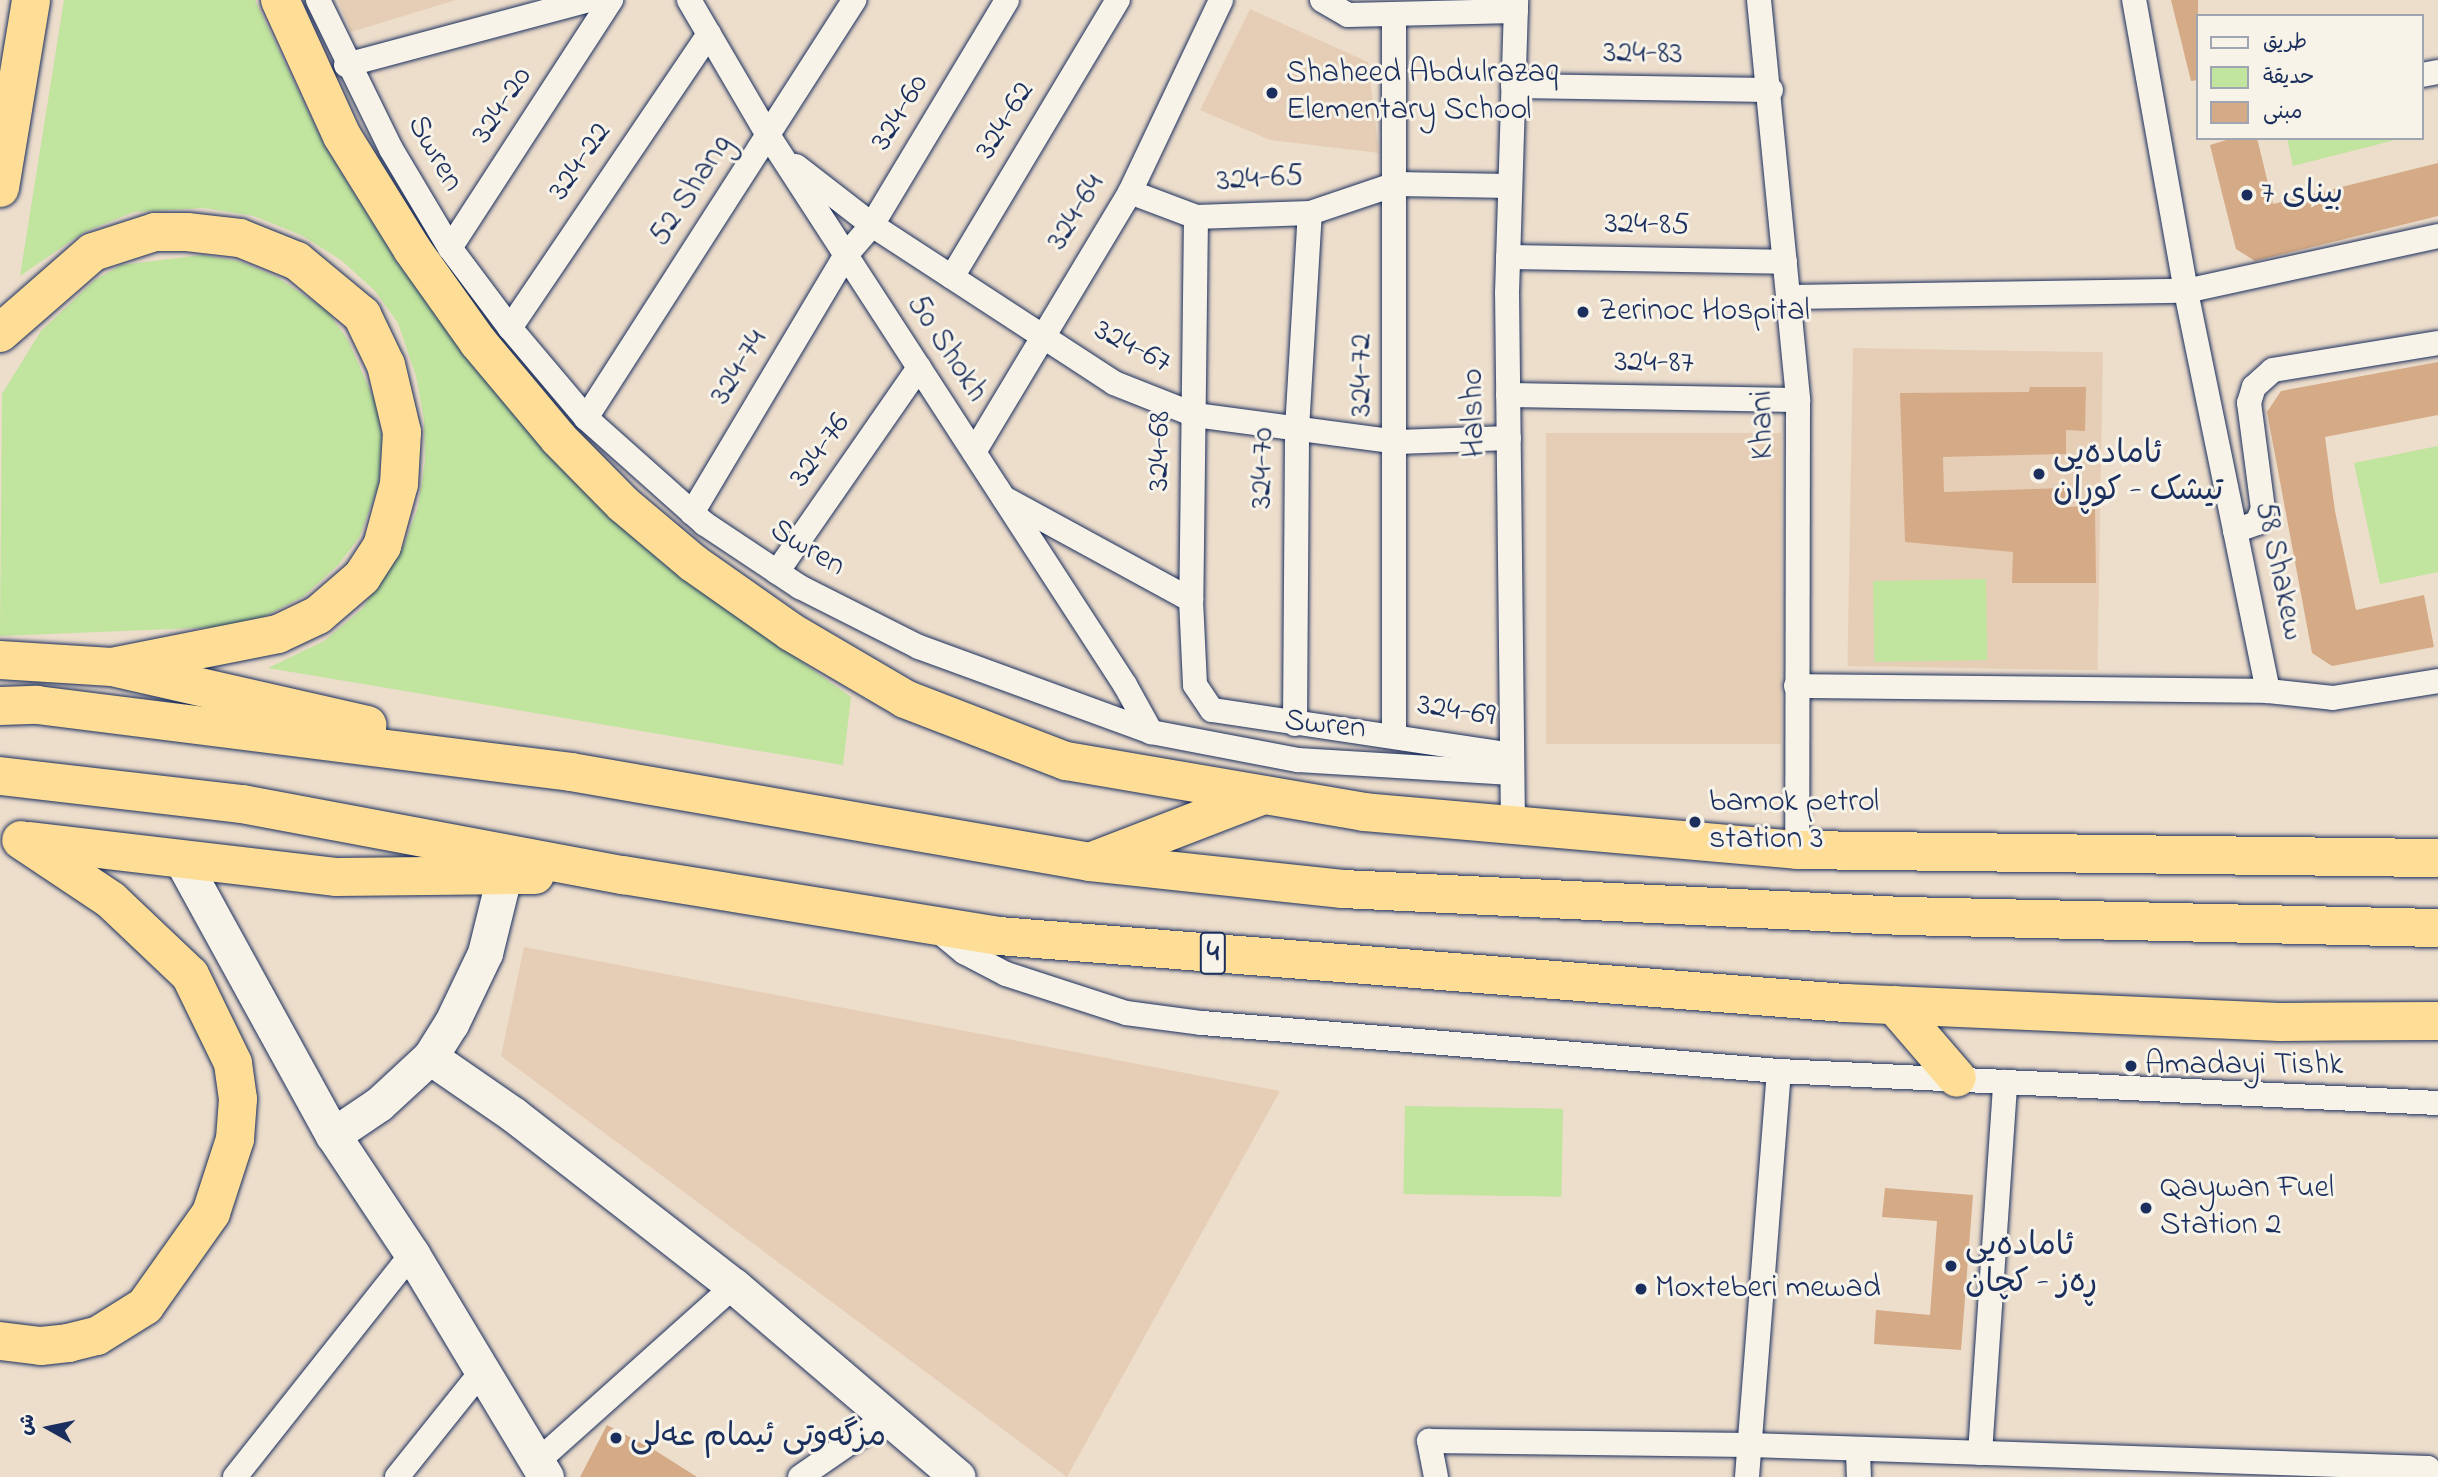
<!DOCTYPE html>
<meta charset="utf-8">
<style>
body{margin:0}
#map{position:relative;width:2438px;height:1477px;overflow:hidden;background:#edddcb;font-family:"Indie Flower","Playpen Sans Arabic",sans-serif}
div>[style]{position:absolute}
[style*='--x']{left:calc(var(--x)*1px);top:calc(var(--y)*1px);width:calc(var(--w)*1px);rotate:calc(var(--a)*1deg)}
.built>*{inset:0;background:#e6ceb6;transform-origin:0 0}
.green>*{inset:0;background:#c1e49e;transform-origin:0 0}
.building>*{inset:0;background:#d5aa86}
.roads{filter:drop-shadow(0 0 2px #1b2f5e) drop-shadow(0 0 2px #1b2f5e)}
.street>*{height:24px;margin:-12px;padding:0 12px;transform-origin:12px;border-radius:12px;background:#f7f3e8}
.secondary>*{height:35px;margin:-17.5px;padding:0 17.5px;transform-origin:17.5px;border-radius:17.5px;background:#f7f3e8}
.highway>*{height:38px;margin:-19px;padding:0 19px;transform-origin:19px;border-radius:19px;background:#fedd96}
.dots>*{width:19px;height:19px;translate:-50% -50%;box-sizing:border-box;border:4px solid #f7f3e8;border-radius:50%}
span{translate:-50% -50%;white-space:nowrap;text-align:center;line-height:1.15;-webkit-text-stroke:6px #f7f3e8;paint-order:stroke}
.shield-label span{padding:2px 5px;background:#f7f3e8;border:2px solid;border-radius:5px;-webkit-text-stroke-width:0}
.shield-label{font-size:30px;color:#1b2f5e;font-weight:700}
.street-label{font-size:32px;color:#1b2f5e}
.poi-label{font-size:32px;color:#1b2f5e}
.left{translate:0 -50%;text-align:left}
.legend{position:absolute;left:2196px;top:14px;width:228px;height:126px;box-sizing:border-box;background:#f7f3e8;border:2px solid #9fa5b1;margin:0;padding:9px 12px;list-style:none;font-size:21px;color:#1b2f5e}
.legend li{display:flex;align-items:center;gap:14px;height:35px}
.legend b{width:35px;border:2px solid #9fa5b1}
.north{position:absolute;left:14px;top:1393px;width:70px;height:70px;-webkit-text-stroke:5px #f7f3e8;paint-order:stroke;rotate:279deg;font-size:19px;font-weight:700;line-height:28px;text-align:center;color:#1b2f5e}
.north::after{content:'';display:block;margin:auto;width:24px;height:32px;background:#1b2f5e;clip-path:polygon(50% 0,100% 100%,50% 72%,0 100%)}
</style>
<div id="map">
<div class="built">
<i style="clip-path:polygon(338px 0,456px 0,351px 32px)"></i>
<i style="clip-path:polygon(1250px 9px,1368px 62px,1379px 153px,1270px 140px,1200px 110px)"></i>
<i style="left:1853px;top:348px;width:250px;height:318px;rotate:1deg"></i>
<i style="left:1781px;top:433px;width:311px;height:235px;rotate:90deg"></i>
<i style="clip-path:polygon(524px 947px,1280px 1091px,1067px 1477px,501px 1056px)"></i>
</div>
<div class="green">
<i style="clip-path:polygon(64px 0,255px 0,325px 147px,399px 265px,455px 340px,606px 512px,665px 565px,851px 697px,843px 765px,268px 668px,324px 641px,362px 609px,404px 545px,418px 507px,425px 461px,424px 420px,416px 376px,398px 323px,375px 291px,341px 260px,303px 236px,254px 216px,204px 208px,134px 212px,84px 232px,20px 276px)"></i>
<i style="clip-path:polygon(2287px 138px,2403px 138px,2293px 166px)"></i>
<i style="clip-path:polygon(202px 255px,238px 261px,277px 277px,327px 311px,348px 340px,376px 404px,382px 439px,378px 486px,359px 538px,338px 565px,304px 596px,245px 626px,0 636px,2px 394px,41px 331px,95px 280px,121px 265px)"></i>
<i style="clip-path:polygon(2438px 446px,2438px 572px,2380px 584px,2354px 463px)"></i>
<i style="left:1986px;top:579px;width:81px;height:113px;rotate:89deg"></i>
<i style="left:1405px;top:1106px;width:158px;height:88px;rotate:1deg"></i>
</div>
<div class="building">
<i style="clip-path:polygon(2171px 0,2198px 0,2198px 80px,2191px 81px)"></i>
<i style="clip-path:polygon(2233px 138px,2257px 138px,2273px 204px,2438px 163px,2438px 216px,2255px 261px,2236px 249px,2210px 145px)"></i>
<i style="clip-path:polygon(2438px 362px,2438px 415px,2325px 437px,2335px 511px,2356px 610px,2424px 595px,2434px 647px,2332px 666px,2312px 653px,2267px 412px,2281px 391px)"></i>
<i style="clip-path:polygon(2030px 387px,2086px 387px,2085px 431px,2066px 430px,2066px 454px,1943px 457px,1944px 492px,2066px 488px,2066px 507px,2095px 506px,2096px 583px,2012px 583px,2013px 552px,1905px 542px,1900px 393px,2029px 392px)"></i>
<i style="clip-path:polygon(1885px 1188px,1973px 1195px,1961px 1350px,1874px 1344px,1876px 1310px,1930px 1315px,1937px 1221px,1882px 1217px)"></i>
<i style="clip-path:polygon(607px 1425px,656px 1451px,697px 1477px,580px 1477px)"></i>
</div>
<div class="roads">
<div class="street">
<i style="--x:318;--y:0;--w:166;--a:63.9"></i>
<i style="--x:391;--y:149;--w:115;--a:59.2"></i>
<i style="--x:450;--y:248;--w:100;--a:53.1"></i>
<i style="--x:510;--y:328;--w:118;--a:49.8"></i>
<i style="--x:586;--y:418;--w:159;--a:41.7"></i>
<i style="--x:705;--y:524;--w:114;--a:33.6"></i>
<i style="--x:800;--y:587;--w:133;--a:26.8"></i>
<i style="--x:919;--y:647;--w:247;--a:20.1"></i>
<i style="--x:1151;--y:732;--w:150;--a:10.8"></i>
<i style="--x:1298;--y:760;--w:214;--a:3.5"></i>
<i style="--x:689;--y:0;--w:156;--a:59.7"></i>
<i style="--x:768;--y:135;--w:656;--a:57.01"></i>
<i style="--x:1125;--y:685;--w:54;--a:61"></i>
<i style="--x:1322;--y:0;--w:30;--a:30"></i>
<i style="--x:1348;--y:15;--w:168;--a:-1.4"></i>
<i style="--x:1759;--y:0;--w:402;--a:84.4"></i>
<i style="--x:1798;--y:400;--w:450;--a:90.1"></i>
<i style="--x:346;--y:65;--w:251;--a:-15"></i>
<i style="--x:2422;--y:75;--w:16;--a:-11"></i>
<i style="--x:1513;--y:86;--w:258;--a:0.9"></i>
<i style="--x:796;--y:166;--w:96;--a:37.8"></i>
<i style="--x:872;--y:225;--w:289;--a:33.1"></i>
<i style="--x:1114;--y:383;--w:87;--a:21.6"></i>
<i style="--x:1195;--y:415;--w:204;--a:7.6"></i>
<i style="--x:1397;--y:442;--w:112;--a:-2"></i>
<i style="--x:1130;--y:192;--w:71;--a:20.7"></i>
<i style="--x:1196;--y:217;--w:114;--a:-2"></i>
<i style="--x:1310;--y:213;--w:91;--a:-18.6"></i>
<i style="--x:1396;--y:184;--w:114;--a:1"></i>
<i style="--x:1196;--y:217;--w:383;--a:90.7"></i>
<i style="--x:1191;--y:600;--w:85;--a:87.3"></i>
<i style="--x:1195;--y:685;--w:30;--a:56"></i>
<i style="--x:1212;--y:710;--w:303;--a:8.5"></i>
<i style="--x:450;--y:248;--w:296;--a:-57"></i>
<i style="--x:1508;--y:257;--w:277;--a:1"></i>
<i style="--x:952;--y:277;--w:323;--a:-59.1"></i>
<i style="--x:1788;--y:297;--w:398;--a:-0.9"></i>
<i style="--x:2186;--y:291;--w:258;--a:-12.3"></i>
<i style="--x:510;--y:328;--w:355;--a:-55.9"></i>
<i style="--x:1508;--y:395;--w:290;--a:1"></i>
<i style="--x:586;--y:418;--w:497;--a:-57.3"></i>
<i style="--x:974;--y:452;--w:303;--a:-59"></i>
<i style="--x:1130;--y:192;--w:212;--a:-64.6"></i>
<i style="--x:1004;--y:498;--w:213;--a:28.6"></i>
<i style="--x:692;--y:513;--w:299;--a:-59.2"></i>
<i style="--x:845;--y:256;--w:41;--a:-48.9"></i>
<i style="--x:872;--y:225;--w:262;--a:-59"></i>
<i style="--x:2235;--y:531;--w:23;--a:-20"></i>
<i style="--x:2257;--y:523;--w:15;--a:-67"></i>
<i style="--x:2263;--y:509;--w:107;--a:-97.5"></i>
<i style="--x:2249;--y:403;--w:17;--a:-73"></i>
<i style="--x:2254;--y:387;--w:25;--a:-42"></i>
<i style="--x:2273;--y:370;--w:167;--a:-9.3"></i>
<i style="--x:777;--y:572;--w:249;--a:-55.2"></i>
<i style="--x:1796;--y:686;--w:472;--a:0.6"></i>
<i style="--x:2268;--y:691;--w:408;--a:-101.6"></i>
<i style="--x:2186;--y:291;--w:296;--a:-100.1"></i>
<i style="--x:2268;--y:691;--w:65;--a:6.1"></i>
<i style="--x:2333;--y:698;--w:106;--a:-9.2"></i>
<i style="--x:1295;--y:724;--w:295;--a:-89.6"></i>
<i style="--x:1297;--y:429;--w:216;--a:-86.6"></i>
<i style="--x:1394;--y:736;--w:722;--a:-90"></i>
<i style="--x:1513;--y:826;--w:533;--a:-90.64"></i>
<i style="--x:1507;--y:293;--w:293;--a:-88.2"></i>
<i style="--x:935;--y:928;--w:38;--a:40"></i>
<i style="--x:964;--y:952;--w:47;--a:27.6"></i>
<i style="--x:1006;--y:974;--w:126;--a:18"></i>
<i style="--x:1126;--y:1013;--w:77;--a:7.5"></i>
<i style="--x:1202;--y:1023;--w:579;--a:4.76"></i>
<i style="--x:1779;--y:1071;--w:660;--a:2.78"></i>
<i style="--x:1858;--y:1451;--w:26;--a:88"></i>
<i style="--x:1980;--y:1453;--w:372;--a:-86.1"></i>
<i style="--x:538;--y:1461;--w:263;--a:-41.8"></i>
<i style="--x:235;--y:1477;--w:285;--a:-51.6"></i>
<i style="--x:397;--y:1477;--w:134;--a:-51.3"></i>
<i style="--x:800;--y:1477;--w:106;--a:-34.6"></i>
<i style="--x:1436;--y:1477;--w:37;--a:-101"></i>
<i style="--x:1429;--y:1441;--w:321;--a:0.7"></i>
<i style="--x:1750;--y:1445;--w:678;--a:1.94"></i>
<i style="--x:2428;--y:1468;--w:9;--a:90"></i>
<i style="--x:1747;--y:1477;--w:407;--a:-85.5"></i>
</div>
<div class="secondary">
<i style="--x:181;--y:859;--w:315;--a:61.2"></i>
<i style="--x:333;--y:1135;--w:143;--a:56.4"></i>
<i style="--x:412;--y:1254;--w:260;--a:59"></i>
<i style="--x:430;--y:1057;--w:102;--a:34.6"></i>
<i style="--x:514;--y:1115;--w:279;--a:37.9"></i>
<i style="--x:734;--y:1286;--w:294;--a:40.5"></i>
<i style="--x:333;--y:1135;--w:55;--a:-34"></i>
<i style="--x:379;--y:1104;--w:69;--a:-42.7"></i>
<i style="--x:430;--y:1057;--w:39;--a:-58"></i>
<i style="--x:451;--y:1024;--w:79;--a:-64.4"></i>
<i style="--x:485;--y:953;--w:79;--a:-76.1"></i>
</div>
<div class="highway">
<i style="--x:280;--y:0;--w:149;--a:65.5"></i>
<i style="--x:342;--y:136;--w:133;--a:58.2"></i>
<i style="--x:412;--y:249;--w:114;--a:54.6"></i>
<i style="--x:478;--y:342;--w:126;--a:50.1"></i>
<i style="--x:559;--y:439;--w:91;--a:45.4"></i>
<i style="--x:623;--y:504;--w:92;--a:40.1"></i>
<i style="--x:693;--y:563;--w:120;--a:35.1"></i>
<i style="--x:791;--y:632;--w:132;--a:30.4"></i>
<i style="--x:905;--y:699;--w:173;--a:21.1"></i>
<i style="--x:1066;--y:761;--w:302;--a:9.7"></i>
<i style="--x:1364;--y:812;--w:435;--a:5"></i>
<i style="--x:1797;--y:850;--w:641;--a:0.72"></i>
<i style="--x:0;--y:188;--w:191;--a:-80.6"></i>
<i style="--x:0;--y:333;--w:123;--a:-41.1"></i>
<i style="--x:93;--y:252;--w:65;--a:-17.9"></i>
<i style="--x:155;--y:232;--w:32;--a:0"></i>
<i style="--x:187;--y:232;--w:53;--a:6.5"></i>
<i style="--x:240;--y:238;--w:61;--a:22"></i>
<i style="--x:297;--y:261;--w:85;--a:39.7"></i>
<i style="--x:362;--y:315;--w:55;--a:64.4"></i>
<i style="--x:386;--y:365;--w:69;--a:76.6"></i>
<i style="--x:402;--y:432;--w:52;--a:93.3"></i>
<i style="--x:399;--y:484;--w:64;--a:105.3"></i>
<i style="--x:382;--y:546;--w:37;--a:123"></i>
<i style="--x:362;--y:577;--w:58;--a:139.2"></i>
<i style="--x:318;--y:615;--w:44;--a:154.6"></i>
<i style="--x:278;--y:634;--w:169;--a:168.8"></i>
<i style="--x:0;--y:660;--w:112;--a:3.6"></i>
<i style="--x:112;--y:667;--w:262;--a:12.8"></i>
<i style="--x:0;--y:706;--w:37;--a:-2"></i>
<i style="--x:37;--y:705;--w:538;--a:7.15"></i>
<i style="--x:571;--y:772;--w:527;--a:9.84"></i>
<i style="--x:1090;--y:862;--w:254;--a:6.1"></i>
<i style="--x:1343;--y:889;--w:562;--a:2.76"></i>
<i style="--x:1904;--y:916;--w:534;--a:1.29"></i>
<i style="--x:0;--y:776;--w:244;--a:6.6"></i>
<i style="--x:242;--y:804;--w:388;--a:10.6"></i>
<i style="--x:623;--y:875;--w:381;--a:9.2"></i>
<i style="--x:999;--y:936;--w:849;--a:4.53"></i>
<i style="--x:1845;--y:1003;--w:435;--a:2.5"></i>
<i style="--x:2280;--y:1022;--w:158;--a:-0.4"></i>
<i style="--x:30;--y:841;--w:309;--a:6.7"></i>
<i style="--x:337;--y:877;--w:198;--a:-0.6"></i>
<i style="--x:1095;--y:860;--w:178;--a:-21.1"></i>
<i style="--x:1894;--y:1005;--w:96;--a:49.2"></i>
<i style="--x:0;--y:1341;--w:41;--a:7"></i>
<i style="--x:41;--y:1346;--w:27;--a:-6"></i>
<i style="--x:68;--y:1343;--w:30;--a:-14"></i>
<i style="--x:97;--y:1336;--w:57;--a:-32"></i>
<i style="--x:145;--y:1306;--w:114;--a:-54.6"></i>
<i style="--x:211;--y:1213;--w:78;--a:-72"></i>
<i style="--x:235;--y:1139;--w:40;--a:-85.7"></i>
<i style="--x:238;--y:1099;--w:36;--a:-98"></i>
<i style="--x:233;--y:1063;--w:98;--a:-116"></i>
<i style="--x:190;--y:975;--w:109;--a:-136.5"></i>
<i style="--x:111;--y:900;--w:108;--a:-146.3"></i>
</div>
</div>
<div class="dots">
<i style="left:1272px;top:93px;background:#1b2f5e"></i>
<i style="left:2247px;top:195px;background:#1b2f5e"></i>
<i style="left:1583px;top:312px;background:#1b2f5e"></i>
<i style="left:2039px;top:474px;background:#1b2f5e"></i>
<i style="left:1695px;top:822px;background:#1b2f5e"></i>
<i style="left:2131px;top:1066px;background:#1b2f5e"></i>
<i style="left:2146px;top:1208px;background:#1b2f5e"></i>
<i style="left:1951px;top:1266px;background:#1b2f5e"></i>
<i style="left:1641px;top:1289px;background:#1b2f5e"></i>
<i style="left:616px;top:1438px;background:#1b2f5e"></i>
</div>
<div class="shield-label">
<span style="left:1213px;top:953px">4</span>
</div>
<div class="street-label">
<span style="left:1643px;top:55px;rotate:1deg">324-83</span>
<span style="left:503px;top:106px;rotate:-57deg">324-20</span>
<span style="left:901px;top:113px;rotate:-59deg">324-60</span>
<span style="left:1006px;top:121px;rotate:-59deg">324-62</span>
<span style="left:434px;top:154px;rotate:60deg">Swren</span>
<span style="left:581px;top:162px;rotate:-56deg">324-22</span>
<span style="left:1260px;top:180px;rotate:-4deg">324-65</span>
<span style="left:692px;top:191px;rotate:-57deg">52 Shang</span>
<span style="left:1077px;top:213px;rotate:-59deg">324-64</span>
<span style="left:1647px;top:226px;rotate:1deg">324-85</span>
<span style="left:1132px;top:348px;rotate:27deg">324-67</span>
<span style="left:946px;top:349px;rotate:57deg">50 Shokh</span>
<span style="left:1654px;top:364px;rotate:1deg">324-87</span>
<span style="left:740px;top:368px;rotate:-59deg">324-74</span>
<span style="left:1363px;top:375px;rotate:-90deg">324-72</span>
<span style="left:1475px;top:413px;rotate:-91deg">Halsho</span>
<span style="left:1764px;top:425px;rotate:-91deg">Khani</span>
<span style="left:821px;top:451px;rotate:-55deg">324-76</span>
<span style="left:1161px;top:451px;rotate:-89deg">324-68</span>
<span style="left:1264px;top:468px;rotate:-89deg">324-70</span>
<span style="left:807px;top:549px;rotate:31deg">Swren</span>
<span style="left:2278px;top:571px;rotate:78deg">58 Shakew</span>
<span style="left:1456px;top:712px;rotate:9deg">324-69</span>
<span style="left:1325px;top:726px;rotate:6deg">Swren</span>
</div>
<div class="poi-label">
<span class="left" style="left:1286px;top:93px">Shaheed Abdulrazaq<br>Elementary School</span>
<span class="left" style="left:2261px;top:195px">بيناى 7</span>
<span class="left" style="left:1599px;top:312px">Zerinoc Hospital</span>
<span class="left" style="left:2053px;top:474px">ئامادەیی<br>تیشک - کوڕان</span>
<span class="left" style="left:1709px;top:822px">bamok petrol<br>station 3</span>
<span class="left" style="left:2145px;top:1066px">Amadayi Tishk</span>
<span class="left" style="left:2160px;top:1208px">Qaywan Fuel<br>Station 2</span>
<span class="left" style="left:1965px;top:1266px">ئامادەیی<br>ڕەز - کچان</span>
<span class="left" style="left:1655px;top:1289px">Moxteberi mewad</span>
<span class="left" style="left:630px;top:1438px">مزگەوتی ئیمام عەلی</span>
</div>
<ul class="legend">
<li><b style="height:9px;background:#f7f3e8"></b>طريق</li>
<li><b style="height:19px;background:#c1e49e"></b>حديقة</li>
<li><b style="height:19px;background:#d5aa86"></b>مبنى</li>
</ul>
<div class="north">ش</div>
</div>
